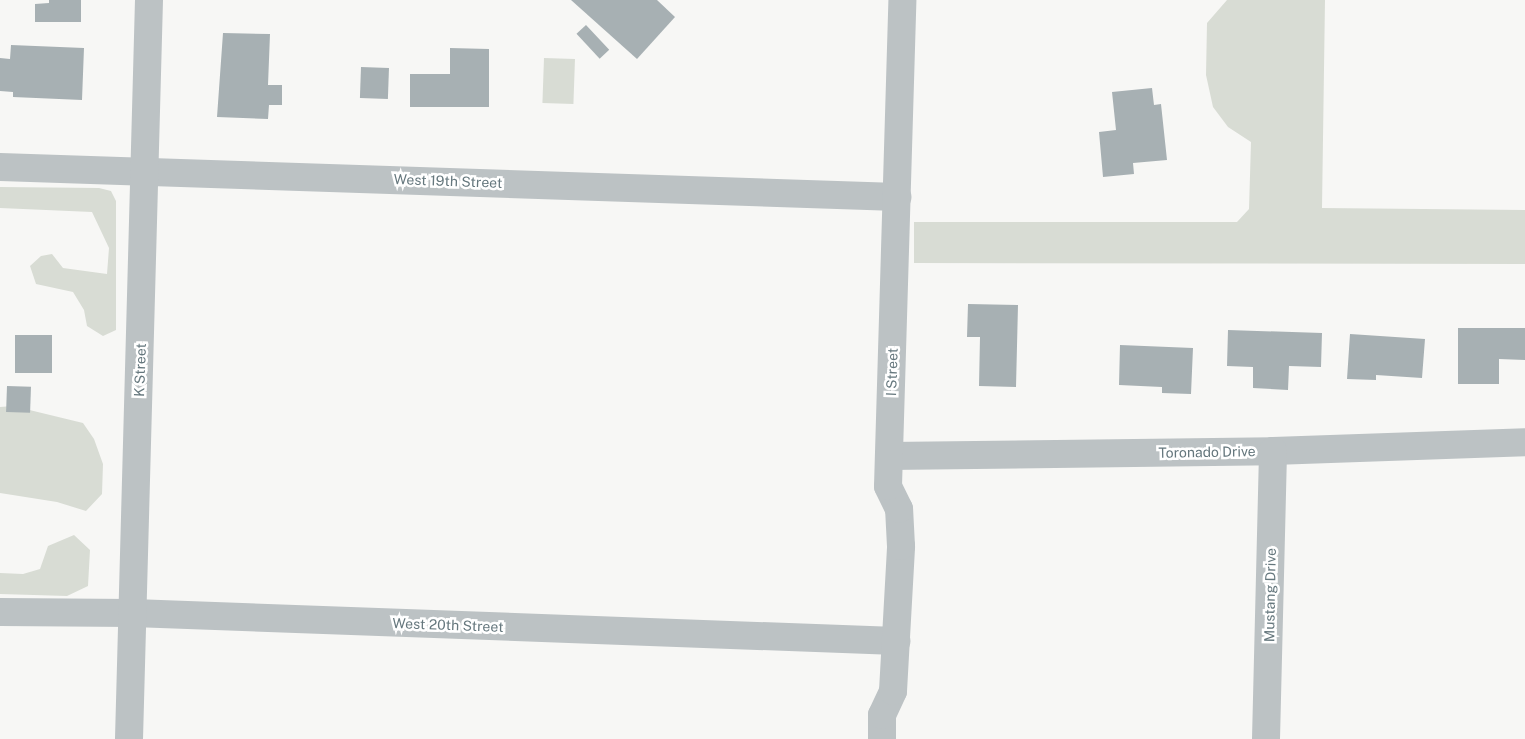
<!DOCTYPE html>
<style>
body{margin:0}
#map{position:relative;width:1525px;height:739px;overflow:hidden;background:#f7f7f5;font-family:"Public Sans",sans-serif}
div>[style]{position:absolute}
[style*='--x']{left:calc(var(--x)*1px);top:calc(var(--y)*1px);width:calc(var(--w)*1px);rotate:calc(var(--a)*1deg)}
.green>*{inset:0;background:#d8dcd4;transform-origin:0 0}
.building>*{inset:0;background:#a7b0b3;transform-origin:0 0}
.minor>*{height:28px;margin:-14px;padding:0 14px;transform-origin:14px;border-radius:14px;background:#bcc2c4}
.tertiary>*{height:28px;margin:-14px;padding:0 14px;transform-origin:14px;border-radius:14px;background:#bcc2c4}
span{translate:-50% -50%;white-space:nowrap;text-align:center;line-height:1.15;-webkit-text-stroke:5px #fff;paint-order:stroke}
.street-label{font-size:14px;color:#65777d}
</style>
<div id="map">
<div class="green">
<i style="clip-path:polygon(1227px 0,1325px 0,1322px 208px,1525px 210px,1525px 264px,914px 263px,914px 222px,1237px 222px,1249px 209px,1251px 142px,1228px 127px,1213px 107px,1206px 75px,1207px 23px)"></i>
<i style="left:544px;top:58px;width:31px;height:45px;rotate:2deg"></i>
<i style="clip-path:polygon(0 187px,99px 188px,111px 191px,116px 201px,116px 330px,103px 336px,87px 326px,84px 310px,73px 292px,36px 284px,30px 266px,41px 256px,52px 254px,63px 268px,107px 274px,109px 248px,92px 212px,0 208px)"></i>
<i style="clip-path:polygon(13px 406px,83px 423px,94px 439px,103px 464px,102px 494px,86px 511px,57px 502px,0 493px,0 407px)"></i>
<i style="clip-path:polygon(74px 535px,90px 550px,88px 586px,67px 596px,0 594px,0 573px,23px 574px,40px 569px,48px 546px)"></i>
</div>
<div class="building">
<i style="clip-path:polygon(49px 0,81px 0,81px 22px,35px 22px,35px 4px,49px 3px)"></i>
<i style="clip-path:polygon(571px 0,657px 0,675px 17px,637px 59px)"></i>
<i style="left:586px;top:25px;width:34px;height:13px;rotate:47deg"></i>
<i style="clip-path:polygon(223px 33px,270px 34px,268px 85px,282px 85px,282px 105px,269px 105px,268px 119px,217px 117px)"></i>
<i style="clip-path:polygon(11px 45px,84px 48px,82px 100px,13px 97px,13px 92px,0 91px,0 58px,10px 59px)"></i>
<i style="clip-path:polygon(450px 48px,489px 49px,489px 107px,410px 107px,410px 74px,450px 74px)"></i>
<i style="left:361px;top:67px;width:28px;height:31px;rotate:2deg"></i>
<i style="clip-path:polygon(1152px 88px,1154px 105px,1161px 104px,1167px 160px,1133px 163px,1134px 174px,1103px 177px,1099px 132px,1116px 130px,1112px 92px)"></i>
<i style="clip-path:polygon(968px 304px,1018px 305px,1016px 387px,979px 386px,980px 337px,967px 337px)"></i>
<i style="clip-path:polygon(1458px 328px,1525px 328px,1525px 360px,1499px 359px,1499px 384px,1458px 384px)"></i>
<i style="clip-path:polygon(1228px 330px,1322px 333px,1321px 367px,1289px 366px,1288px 390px,1253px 388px,1253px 367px,1227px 366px)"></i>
<i style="clip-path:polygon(1350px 334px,1425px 339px,1422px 378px,1376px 375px,1376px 380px,1347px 379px)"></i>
<i style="left:15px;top:335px;width:37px;height:38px"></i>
<i style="clip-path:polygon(1120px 345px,1193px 348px,1191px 394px,1162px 393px,1162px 387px,1119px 385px)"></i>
<i style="left:7px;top:386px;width:24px;height:26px;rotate:2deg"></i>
</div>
<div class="minor">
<i style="--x:0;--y:167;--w:898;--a:1.92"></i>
<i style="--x:889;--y:456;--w:384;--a:-0.7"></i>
<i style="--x:1273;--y:451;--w:252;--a:-2"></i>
<i style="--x:0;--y:612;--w:133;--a:0.4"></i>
<i style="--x:133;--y:613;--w:764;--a:2.1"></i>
<i style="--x:129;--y:739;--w:739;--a:-88.45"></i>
<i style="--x:1266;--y:739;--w:288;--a:-88.6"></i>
</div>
<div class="tertiary">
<i style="--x:882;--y:739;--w:24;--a:-90"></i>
<i style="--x:882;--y:715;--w:26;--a:-65"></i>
<i style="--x:893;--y:691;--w:145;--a:-86.8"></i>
<i style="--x:901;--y:546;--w:37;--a:-93"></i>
<i style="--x:899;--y:509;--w:25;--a:-116"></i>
<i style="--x:888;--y:486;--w:486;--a:-88.3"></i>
</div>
<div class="street-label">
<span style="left:448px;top:181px;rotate:2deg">West 19th Street</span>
<span style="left:140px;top:370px;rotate:-88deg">K Street</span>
<span style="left:892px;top:372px;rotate:-88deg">I Street</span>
<span style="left:1207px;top:452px;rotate:-1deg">Toronado Drive</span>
<span style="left:1270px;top:595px;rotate:-89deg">Mustang Drive</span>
<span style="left:448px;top:625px;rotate:2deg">West 20th Street</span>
</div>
</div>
